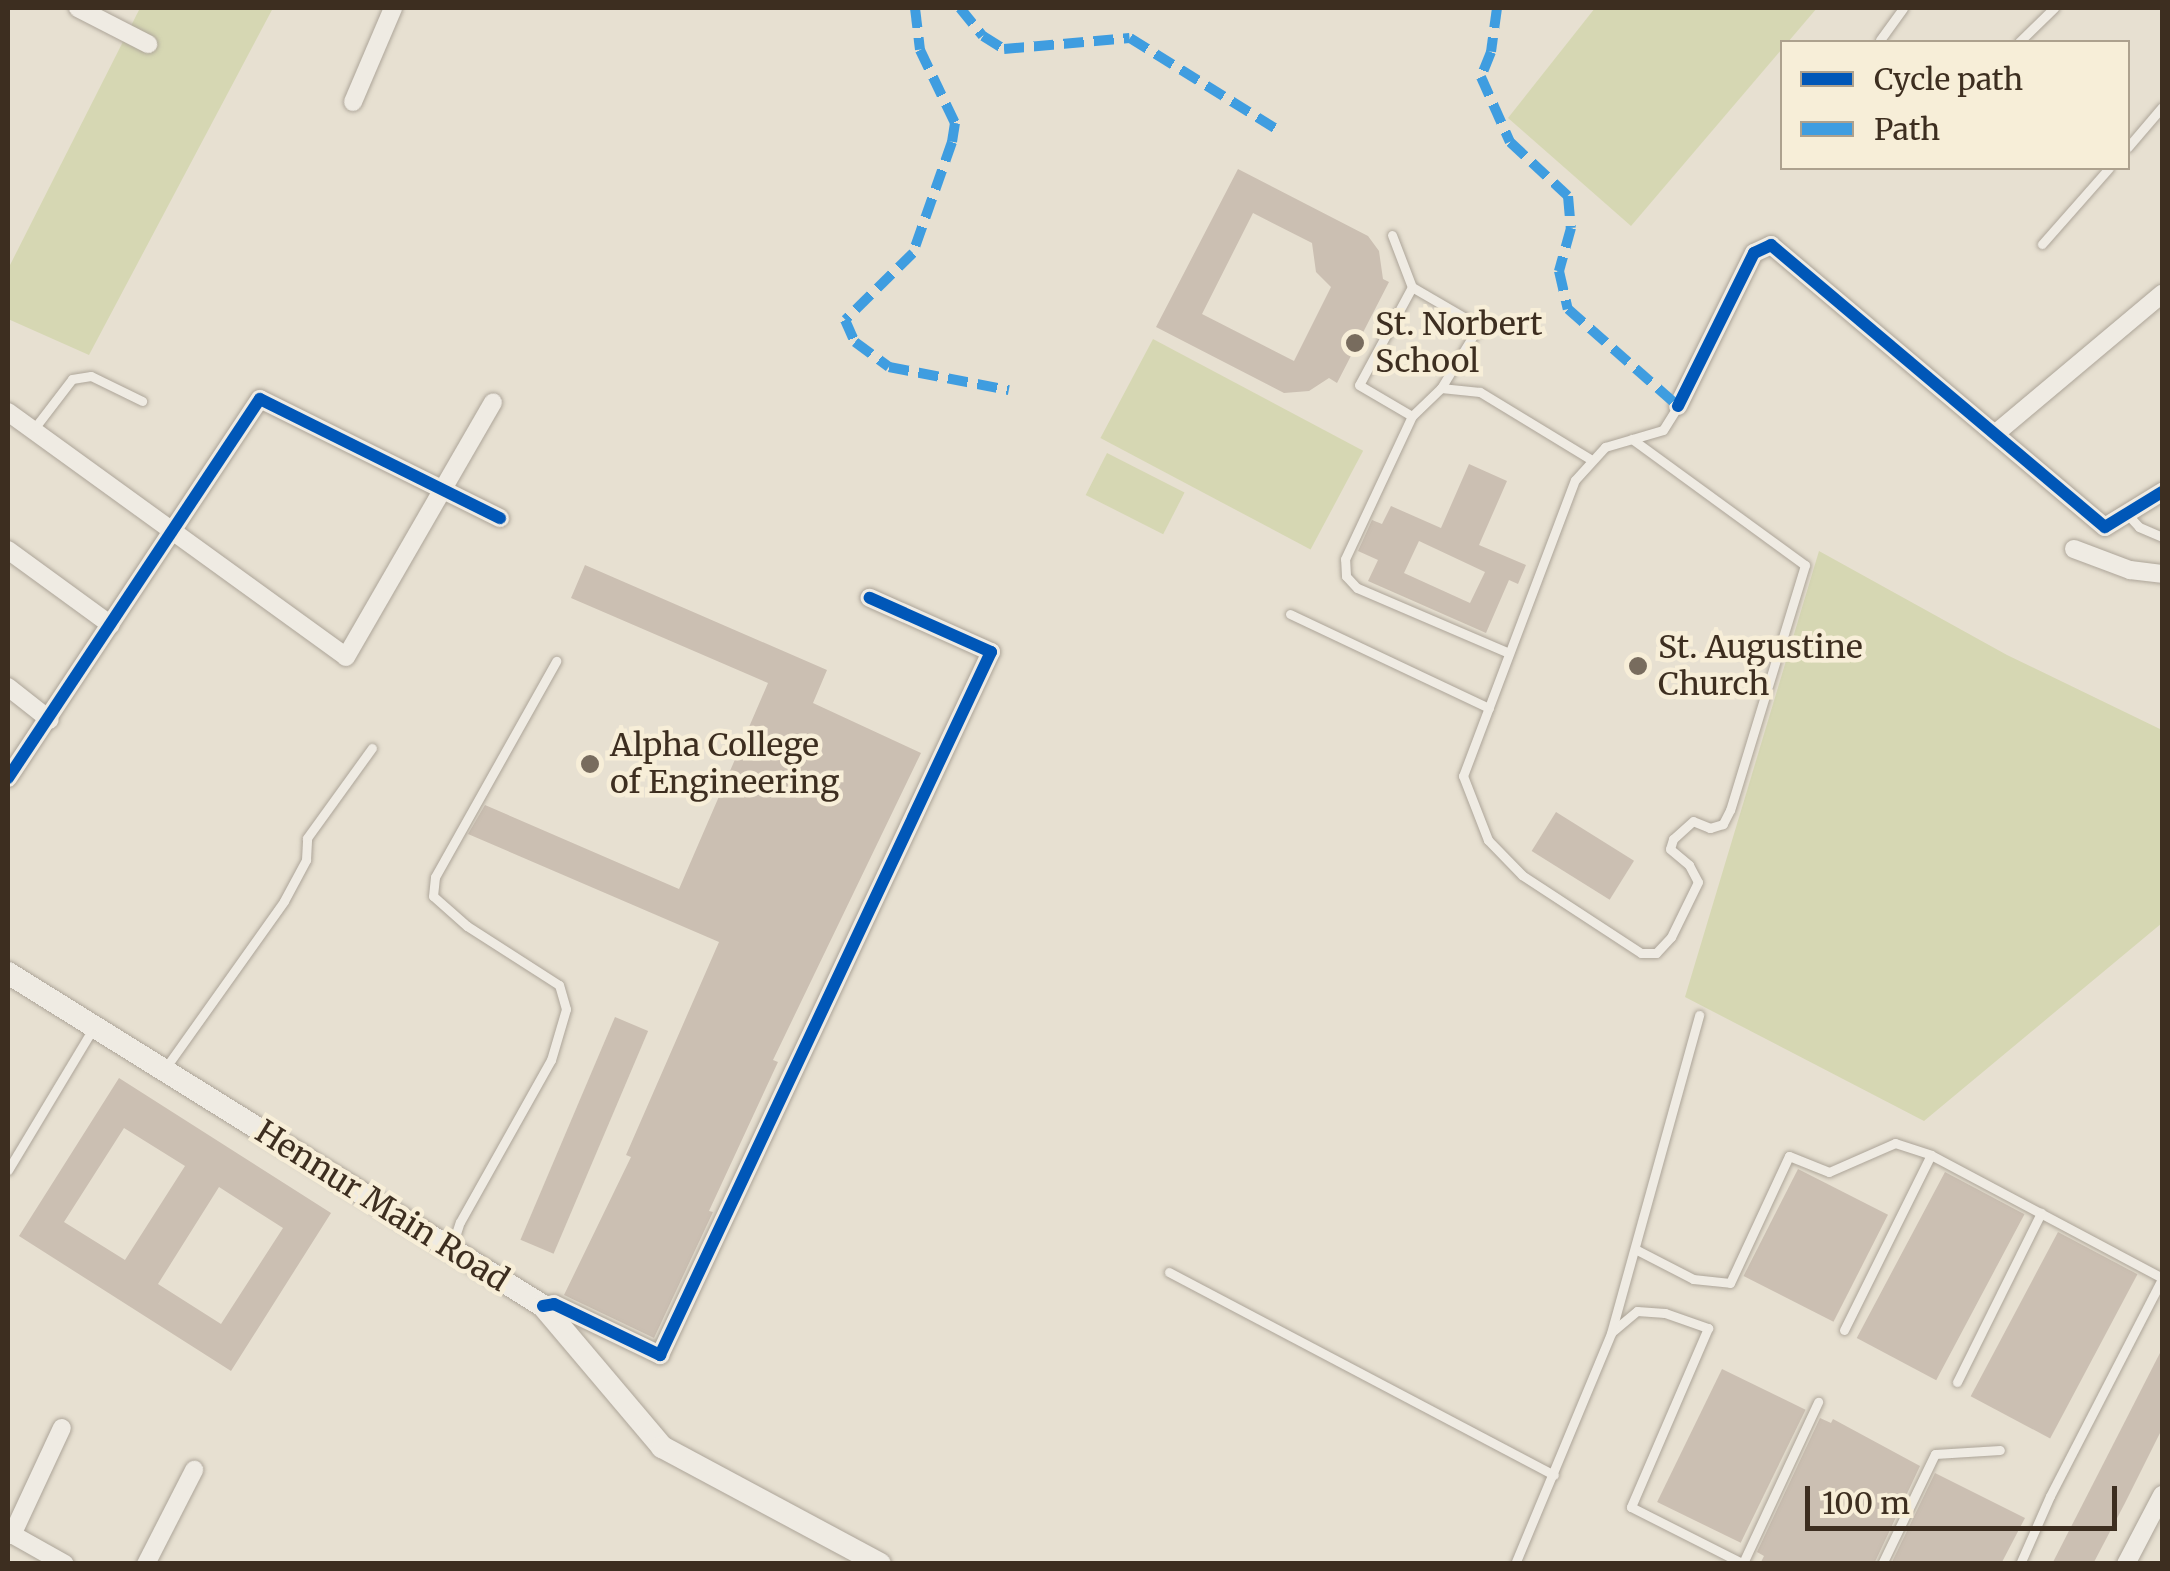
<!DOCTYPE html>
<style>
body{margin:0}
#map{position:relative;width:2170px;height:1571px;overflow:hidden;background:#e7e0d1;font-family:Merriweather,serif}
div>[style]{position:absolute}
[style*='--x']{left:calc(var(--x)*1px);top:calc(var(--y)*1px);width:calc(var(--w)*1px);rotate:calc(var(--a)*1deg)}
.green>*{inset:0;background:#d6d7b3;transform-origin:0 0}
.building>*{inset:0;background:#cbbfb2;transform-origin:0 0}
.roads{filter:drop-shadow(0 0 2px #ada599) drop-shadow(0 0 2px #ada599)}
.lane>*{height:9px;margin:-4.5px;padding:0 4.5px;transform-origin:4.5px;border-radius:4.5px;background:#efebe3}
.street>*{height:18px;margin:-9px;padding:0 9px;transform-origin:9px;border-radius:9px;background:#efebe3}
.secondary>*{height:22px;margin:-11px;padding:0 11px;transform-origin:11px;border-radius:11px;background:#efebe3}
.quiet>*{height:10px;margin-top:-5px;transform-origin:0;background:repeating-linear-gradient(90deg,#3f9de0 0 20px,transparent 0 30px)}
.cycleway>*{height:12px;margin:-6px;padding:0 6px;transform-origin:6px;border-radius:6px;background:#0057b8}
.dots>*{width:28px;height:28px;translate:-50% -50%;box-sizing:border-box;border:5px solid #f7eed8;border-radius:50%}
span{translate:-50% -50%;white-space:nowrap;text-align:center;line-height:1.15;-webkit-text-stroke:9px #f7eed8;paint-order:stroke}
.poi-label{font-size:32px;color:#3d2e20}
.left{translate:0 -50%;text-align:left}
.street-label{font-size:32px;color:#3d2e20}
.frame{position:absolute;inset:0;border:10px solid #3d2e20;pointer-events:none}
.legend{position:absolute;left:1780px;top:40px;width:350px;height:130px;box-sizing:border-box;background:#f7eed8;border:2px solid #ada18e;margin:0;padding:12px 18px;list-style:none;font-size:30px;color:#3d2e20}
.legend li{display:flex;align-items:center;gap:20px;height:50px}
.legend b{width:50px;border:2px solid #ada18e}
.scale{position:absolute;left:1805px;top:1486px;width:312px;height:45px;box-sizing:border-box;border:5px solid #3d2e20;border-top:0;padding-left:12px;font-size:30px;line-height:35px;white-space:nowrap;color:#3d2e20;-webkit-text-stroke:8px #f7eed8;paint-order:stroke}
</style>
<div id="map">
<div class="green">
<i style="clip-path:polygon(140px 8px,273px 8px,89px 355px,8px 319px,8px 269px)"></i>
<i style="clip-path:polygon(1595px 8px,1817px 8px,1631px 226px,1508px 118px)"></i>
<i style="left:1153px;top:339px;width:238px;height:112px;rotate:28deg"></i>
<i style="left:1107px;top:453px;width:87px;height:47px;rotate:27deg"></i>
<i style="clip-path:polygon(1819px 551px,2007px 655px,2162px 730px,2162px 923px,1924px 1121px,1685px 997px)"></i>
</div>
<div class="building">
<i style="clip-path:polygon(evenodd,1238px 169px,1368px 236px,1379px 251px,1383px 279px,1389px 282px,1337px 383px,1329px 378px,1309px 391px,1284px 393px,1156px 327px,1238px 169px,1253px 213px,1312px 243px,1316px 272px,1331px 287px,1294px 361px,1202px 314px,1253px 213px)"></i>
<i style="clip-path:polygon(evenodd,1469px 464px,1507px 481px,1479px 545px,1526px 565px,1518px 584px,1509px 580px,1486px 633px,1368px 581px,1378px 560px,1358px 551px,1372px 520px,1382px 524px,1391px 506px,1441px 528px,1469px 464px,1419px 541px,1485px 572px,1470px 603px,1404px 573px,1419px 541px)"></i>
<i style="clip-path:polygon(585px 565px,827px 670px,813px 703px,921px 753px,773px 1060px,778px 1062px,709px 1211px,713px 1212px,654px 1338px,564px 1295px,631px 1157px,626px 1155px,719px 942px,468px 834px,485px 805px,679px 889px,768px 683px,571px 598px)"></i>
<i style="left:1556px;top:812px;width:92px;height:46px;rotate:32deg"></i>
<i style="left:615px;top:1017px;width:36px;height:242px;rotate:23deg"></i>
<i style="clip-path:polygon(evenodd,119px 1078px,331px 1213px,231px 1371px,19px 1236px,119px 1078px,124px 1128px,185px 1166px,125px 1260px,64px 1222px,124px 1128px,119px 1078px,219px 1187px,283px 1228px,221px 1324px,158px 1284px,219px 1187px)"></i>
<i style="left:1798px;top:1169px;width:101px;height:120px;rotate:27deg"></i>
<i style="left:1945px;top:1172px;width:90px;height:188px;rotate:28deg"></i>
<i style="left:2058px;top:1232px;width:90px;height:186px;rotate:28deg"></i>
<i style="clip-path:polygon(2162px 1349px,2162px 1429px,2125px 1503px,2093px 1564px,2052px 1564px)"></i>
<i style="left:1722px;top:1369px;width:93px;height:148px;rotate:26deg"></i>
<i style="clip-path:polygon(1820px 1418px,1831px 1423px,1833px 1419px,1920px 1466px,1874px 1564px,1760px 1564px,1764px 1556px,1757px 1552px)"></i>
<i style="clip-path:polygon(1935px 1473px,2025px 1518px,2001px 1564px,1891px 1564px)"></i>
</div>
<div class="roads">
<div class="lane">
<i style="--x:1880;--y:40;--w:39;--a:-54"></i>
<i style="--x:2019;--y:42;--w:49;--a:-44.2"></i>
<i style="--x:2128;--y:147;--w:52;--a:-49.6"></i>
<i style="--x:1392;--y:235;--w:56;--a:69"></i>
<i style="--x:1412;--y:287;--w:111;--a:118.4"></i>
<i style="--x:1359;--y:385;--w:61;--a:30.3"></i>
<i style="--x:2042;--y:244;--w:101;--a:-48.6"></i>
<i style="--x:1412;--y:287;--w:78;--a:30.2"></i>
<i style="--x:1479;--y:326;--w:73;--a:121.5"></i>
<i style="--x:33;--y:430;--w:64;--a:-52.6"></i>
<i style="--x:72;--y:379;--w:19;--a:-9"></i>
<i style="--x:91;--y:376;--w:57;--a:26.1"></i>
<i style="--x:1632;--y:439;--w:214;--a:36.1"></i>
<i style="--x:1805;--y:565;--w:256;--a:107"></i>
<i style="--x:1730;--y:810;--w:16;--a:117"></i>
<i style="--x:1723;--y:824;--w:14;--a:163"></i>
<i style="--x:1710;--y:828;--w:18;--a:-158"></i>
<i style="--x:1693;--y:821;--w:27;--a:138"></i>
<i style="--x:1673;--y:839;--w:10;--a:107"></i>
<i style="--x:1670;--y:849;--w:25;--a:40"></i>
<i style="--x:1689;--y:865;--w:19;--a:62"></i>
<i style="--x:1698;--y:882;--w:61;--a:116.1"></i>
<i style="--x:1671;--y:937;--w:22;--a:133"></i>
<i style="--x:1656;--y:953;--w:15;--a:180"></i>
<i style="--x:1641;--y:953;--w:142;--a:-146.8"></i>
<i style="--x:1522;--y:875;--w:49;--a:-134.2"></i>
<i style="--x:1488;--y:840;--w:69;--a:-111.3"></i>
<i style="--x:1463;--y:776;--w:316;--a:-69.3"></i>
<i style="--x:1575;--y:480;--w:45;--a:-47.7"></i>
<i style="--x:1605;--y:447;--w:60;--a:-16.3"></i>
<i style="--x:1663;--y:430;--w:28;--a:-58"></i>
<i style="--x:2128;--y:515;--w:16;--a:47"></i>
<i style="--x:2139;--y:527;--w:25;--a:23"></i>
<i style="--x:1290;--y:614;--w:220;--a:25.3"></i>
<i style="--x:1509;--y:653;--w:165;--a:-156.8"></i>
<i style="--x:1357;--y:588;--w:16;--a:-133"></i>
<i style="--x:1346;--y:576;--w:17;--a:-93"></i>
<i style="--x:1345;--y:559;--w:158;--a:-64.9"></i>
<i style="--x:1412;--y:416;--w:40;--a:-44"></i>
<i style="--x:1441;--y:388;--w:39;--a:6"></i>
<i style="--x:1480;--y:392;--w:129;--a:31.3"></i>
<i style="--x:164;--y:1070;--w:207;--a:-54.6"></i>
<i style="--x:284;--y:901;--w:47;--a:-61.8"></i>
<i style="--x:306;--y:860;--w:22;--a:-87"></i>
<i style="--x:307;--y:838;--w:111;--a:-54.2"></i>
<i style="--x:8;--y:1170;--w:167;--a:-59"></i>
<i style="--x:452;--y:1246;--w:25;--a:-72"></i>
<i style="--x:460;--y:1222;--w:186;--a:-60.7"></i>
<i style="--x:551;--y:1060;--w:53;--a:-73.6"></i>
<i style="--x:566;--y:1009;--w:25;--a:-106"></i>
<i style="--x:559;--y:985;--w:109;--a:-147.3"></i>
<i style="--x:467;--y:926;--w:45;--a:-138.6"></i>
<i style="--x:433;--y:896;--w:19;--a:-84"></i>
<i style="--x:435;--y:877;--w:248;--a:-60.7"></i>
<i style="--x:1635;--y:1249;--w:65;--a:27.3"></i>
<i style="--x:1693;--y:1279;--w:37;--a:6"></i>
<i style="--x:1730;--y:1283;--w:140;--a:-65.1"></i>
<i style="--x:1789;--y:1156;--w:43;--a:21.8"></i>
<i style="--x:1829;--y:1172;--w:72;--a:-23.7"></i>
<i style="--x:1895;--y:1143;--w:38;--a:18"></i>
<i style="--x:1931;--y:1155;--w:262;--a:28"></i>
<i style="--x:1169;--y:1272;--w:435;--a:27.8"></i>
<i style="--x:1844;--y:1330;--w:195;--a:-63.6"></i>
<i style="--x:1613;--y:1331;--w:31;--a:-40"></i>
<i style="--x:1637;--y:1311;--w:28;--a:4"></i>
<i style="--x:1665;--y:1313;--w:46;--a:19.2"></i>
<i style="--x:1708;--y:1328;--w:195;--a:113.3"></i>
<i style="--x:1631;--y:1507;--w:127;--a:26.8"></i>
<i style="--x:1957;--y:1382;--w:189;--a:-63.6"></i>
<i style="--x:1743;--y:1563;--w:178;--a:-65"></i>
<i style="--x:1515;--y:1564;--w:250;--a:-67.4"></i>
<i style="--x:1611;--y:1333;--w:330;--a:-74.5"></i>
<i style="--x:1882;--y:1564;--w:122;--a:-64.3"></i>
<i style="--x:1935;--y:1454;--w:65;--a:-3.5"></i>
<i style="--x:2020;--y:1564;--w:74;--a:-66.2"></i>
<i style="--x:2050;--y:1496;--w:244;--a:-62.7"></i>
</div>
<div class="street">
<i style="--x:78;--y:8;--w:79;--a:27.2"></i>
<i style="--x:353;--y:102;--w:102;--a:-66.9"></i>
<i style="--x:1678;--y:406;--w:171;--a:-63.6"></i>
<i style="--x:1754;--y:253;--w:19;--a:-25"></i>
<i style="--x:1771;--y:245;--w:437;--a:40.2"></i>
<i style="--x:2105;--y:527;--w:67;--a:-31.6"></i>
<i style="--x:8;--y:412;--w:417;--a:35.9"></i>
<i style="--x:346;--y:657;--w:294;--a:-60"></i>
<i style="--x:1995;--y:434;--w:218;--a:-40"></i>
<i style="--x:2074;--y:549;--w:60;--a:20.6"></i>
<i style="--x:2130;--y:570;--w:32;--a:7"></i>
<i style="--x:8;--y:550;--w:127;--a:36.1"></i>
<i style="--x:8;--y:687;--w:53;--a:38.2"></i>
<i style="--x:8;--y:778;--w:455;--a:-56.4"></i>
<i style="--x:260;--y:399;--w:268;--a:26.4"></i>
<i style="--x:543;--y:1306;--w:11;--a:-10"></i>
<i style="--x:554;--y:1304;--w:118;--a:25.7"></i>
<i style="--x:660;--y:1355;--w:777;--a:-64.79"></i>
<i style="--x:991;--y:652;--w:133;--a:-155.9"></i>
<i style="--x:8;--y:1532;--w:65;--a:29.3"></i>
<i style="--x:12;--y:1535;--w:118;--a:-65"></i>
<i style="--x:146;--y:1564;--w:106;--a:-62.9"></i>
<i style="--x:2126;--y:1564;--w:78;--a:-62.4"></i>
</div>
<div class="secondary">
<i style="--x:8;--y:973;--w:630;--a:31.9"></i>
<i style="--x:543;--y:1306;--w:185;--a:49.8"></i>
<i style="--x:662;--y:1447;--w:247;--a:28.2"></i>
</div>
</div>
<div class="quiet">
<i style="--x:915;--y:8;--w:42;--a:83.2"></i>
<i style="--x:920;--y:50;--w:81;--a:64.4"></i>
<i style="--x:955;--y:123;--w:19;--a:99"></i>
<i style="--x:952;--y:142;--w:118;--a:109.4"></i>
<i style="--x:913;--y:253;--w:95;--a:135.4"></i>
<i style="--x:845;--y:320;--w:24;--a:66"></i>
<i style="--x:855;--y:342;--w:42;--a:36.3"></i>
<i style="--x:889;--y:367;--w:122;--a:10.9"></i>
<i style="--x:960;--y:8;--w:36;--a:51"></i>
<i style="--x:983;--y:36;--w:25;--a:32"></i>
<i style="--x:1004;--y:49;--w:126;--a:-5"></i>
<i style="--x:1130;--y:38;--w:174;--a:31.9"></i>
<i style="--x:1497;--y:8;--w:44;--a:97.8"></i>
<i style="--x:1491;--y:52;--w:27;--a:112"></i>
<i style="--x:1481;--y:77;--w:71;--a:66"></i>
<i style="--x:1510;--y:142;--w:79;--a:43"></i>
<i style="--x:1568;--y:196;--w:32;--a:85"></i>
<i style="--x:1571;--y:228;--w:45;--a:105.6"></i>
<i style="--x:1559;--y:271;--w:39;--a:77"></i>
<i style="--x:1568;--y:309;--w:147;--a:41.4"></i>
</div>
<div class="cycleway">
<i style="--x:1678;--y:406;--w:171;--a:-63.6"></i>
<i style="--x:1754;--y:253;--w:19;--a:-25"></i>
<i style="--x:1771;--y:245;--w:437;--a:40.2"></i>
<i style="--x:2105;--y:527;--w:67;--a:-31.6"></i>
<i style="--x:8;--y:778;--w:455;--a:-56.4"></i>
<i style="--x:260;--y:399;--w:268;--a:26.4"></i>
<i style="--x:543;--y:1306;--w:11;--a:-10"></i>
<i style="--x:554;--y:1304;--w:118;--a:25.7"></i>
<i style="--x:660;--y:1355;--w:777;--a:-64.79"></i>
<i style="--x:991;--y:652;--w:133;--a:-155.9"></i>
</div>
<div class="dots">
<i style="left:1355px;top:343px;background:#786c5e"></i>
<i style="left:1638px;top:666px;background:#786c5e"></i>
<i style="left:590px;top:764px;background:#786c5e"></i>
</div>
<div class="poi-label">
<span class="left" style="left:1375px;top:343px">St. Norbert<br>School</span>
<span class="left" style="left:1658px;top:666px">St. Augustine<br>Church</span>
<span class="left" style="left:610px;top:764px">Alpha College<br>of Engineering</span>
</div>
<div class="street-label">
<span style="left:382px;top:1206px;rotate:32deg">Hennur Main Road</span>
</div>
<div class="frame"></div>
<ul class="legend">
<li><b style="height:12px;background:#0057b8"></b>Cycle path</li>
<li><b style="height:12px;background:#3f9de0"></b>Path</li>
</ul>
<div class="scale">100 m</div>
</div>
